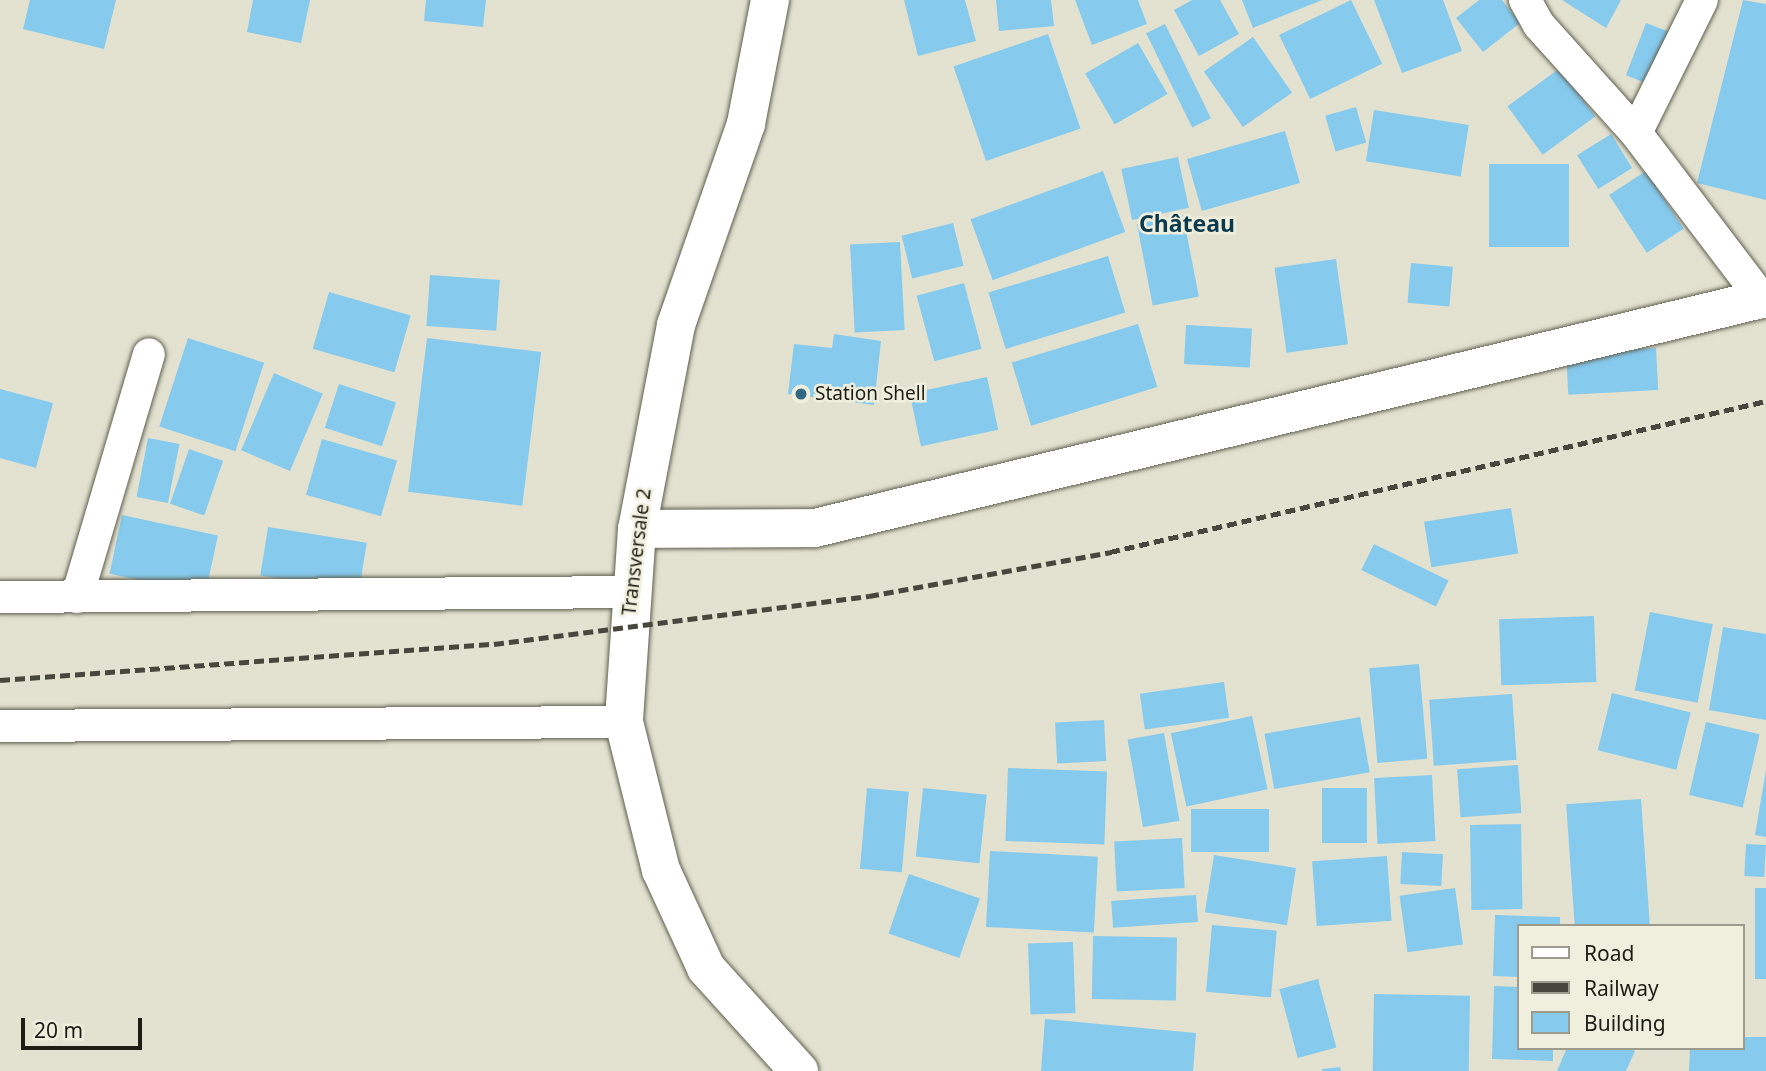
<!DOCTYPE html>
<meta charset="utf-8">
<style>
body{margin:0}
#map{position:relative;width:1766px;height:1071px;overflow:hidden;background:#e3e2d0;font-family:"Noto Sans",sans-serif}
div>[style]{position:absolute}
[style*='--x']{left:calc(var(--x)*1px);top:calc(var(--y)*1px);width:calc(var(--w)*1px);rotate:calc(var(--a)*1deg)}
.building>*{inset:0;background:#86caed;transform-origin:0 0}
.roads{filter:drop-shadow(0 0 2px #605f50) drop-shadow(0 0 2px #605f50)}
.minor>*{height:32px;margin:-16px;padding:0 16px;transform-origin:16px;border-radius:16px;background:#fff}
.tertiary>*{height:38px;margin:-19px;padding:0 19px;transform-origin:19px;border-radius:19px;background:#fff}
.secondary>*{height:38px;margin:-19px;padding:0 19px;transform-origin:19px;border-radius:19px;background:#fff}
.rail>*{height:5px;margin-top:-2.5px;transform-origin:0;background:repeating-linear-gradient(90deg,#47473d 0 10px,transparent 0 15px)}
.dots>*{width:19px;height:19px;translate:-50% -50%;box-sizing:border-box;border:4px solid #f0efdd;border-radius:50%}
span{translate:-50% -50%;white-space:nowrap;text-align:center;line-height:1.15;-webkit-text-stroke:5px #f0efdd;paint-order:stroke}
.poi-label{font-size:19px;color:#1d1d16}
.left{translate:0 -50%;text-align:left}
.street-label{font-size:19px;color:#1d1d16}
.quarter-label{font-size:23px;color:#0c3b50;font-weight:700}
.legend{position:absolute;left:1517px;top:924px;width:228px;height:126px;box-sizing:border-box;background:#f0efdd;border:2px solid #9c9b8d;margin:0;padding:9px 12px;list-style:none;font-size:21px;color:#1d1d16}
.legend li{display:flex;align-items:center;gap:14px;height:35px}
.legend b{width:35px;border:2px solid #9c9b8d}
.scale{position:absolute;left:21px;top:1018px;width:121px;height:32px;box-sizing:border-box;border:4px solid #1d1d16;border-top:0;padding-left:9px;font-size:21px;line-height:24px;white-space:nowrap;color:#1d1d16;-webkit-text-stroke:5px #f0efdd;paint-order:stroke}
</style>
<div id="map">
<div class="building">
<i style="clip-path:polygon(30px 0,116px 0,104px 49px,23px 29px)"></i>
<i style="clip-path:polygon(253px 0,310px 0,301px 43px,247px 32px)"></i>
<i style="clip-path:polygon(426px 0,486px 0,483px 27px,424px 21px)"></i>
<i style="clip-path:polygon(904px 0,965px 0,976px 41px,918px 56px)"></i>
<i style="clip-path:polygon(996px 0,1051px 0,1054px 26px,999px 31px)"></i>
<i style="clip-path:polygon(1075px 0,1138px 0,1147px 24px,1092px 45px)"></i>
<i style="clip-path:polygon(1192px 0,1220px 0,1239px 34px,1199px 56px,1174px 10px)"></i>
<i style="clip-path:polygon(1242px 0,1322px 0,1253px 28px)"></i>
<i style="left:1351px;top:0;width:71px;height:80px;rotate:64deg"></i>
<i style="clip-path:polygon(1374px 0,1443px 0,1462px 51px,1402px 73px)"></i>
<i style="clip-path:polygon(1479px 0,1502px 0,1520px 23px,1483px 52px,1456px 18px)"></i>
<i style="clip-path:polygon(1562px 0,1621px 0,1606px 28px)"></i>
<i style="clip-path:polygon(1743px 0,1766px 4px,1766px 200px,1697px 183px)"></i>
<i style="left:1646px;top:23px;width:31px;height:56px;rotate:21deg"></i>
<i style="left:1165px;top:24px;width:105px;height:21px;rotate:64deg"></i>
<i style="left:1048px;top:34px;width:100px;height:100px;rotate:71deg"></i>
<i style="left:1253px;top:37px;width:68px;height:60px;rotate:55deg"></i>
<i style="left:1138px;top:43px;width:59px;height:61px;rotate:60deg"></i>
<i style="left:1560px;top:68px;width:60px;height:65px;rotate:54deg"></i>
<i style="left:1356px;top:107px;width:37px;height:32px;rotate:74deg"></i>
<i style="left:1374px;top:110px;width:96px;height:52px;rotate:9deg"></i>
<i style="left:1285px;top:131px;width:54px;height:102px;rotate:74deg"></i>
<i style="left:1611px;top:134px;width:40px;height:40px;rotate:58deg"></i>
<i style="left:1178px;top:157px;width:52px;height:58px;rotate:78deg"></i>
<i style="left:1489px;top:164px;width:80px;height:83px"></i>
<i style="left:1103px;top:171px;width:65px;height:141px;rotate:70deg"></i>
<i style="left:1646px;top:171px;width:69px;height:44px;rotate:57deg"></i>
<i style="left:1183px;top:215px;width:83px;height:47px;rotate:79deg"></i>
<i style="left:953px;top:223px;width:44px;height:53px;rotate:76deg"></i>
<i style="left:900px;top:242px;width:88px;height:50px;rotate:87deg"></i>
<i style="left:1108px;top:256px;width:59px;height:125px;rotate:73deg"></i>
<i style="left:1336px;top:259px;width:86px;height:62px;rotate:82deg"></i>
<i style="left:1411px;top:263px;width:42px;height:40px;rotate:5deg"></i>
<i style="left:430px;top:275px;width:70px;height:51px;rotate:4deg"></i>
<i style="left:964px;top:283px;width:68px;height:49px;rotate:75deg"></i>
<i style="left:329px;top:292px;width:85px;height:59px;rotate:16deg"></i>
<i style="left:1138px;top:324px;width:66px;height:132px;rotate:73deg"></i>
<i style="left:1186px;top:325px;width:66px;height:39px;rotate:3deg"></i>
<i style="clip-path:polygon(834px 334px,881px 341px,874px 405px,788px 394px,794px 344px,832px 348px)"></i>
<i style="left:188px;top:338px;width:80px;height:93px;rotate:18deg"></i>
<i style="left:427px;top:338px;width:115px;height:155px;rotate:7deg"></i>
<i style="left:1656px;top:348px;width:42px;height:90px;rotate:87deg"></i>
<i style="left:274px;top:373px;width:53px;height:84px;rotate:23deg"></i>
<i style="left:987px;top:377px;width:54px;height:79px;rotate:78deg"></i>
<i style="left:339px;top:384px;width:60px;height:46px;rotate:18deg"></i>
<i style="clip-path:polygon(0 389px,53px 403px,36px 468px,0 458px)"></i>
<i style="left:148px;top:438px;width:32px;height:60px;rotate:11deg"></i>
<i style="left:322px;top:439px;width:78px;height:58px;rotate:16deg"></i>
<i style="left:189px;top:449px;width:36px;height:58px;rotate:19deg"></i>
<i style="left:1511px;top:508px;width:46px;height:88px;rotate:81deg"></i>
<i style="left:122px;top:515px;width:98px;height:60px;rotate:12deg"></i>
<i style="left:268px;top:527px;width:100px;height:49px;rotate:9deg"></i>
<i style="left:1374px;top:544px;width:83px;height:29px;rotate:26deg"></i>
<i style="left:1650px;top:612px;width:64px;height:80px;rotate:11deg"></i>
<i style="left:1594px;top:616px;width:66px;height:95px;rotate:88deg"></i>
<i style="clip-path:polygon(1723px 627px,1766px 634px,1766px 720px,1709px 710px)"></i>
<i style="left:1419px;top:664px;width:95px;height:50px;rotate:85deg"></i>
<i style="left:1224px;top:682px;width:36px;height:85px;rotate:82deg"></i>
<i style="left:1612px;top:693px;width:81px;height:59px;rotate:14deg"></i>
<i style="left:1512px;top:694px;width:66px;height:83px;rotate:86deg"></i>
<i style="left:1252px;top:716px;width:75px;height:83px;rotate:78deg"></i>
<i style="left:1360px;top:717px;width:56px;height:97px;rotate:80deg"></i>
<i style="left:1104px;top:720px;width:41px;height:49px;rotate:87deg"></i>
<i style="left:1706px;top:722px;width:55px;height:75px;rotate:13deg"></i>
<i style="left:1164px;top:733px;width:89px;height:37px;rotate:80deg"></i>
<i style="left:1518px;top:765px;width:48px;height:61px;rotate:86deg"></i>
<i style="left:1008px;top:768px;width:99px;height:73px;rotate:2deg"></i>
<i style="clip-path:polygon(1766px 770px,1766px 837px,1755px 835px)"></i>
<i style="left:1432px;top:775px;width:66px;height:58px;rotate:87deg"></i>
<i style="left:867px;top:788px;width:42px;height:81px;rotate:5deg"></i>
<i style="left:923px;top:788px;width:64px;height:69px;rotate:6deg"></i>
<i style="left:1322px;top:788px;width:45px;height:55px"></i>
<i style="left:1641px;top:799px;width:127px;height:75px;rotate:86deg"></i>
<i style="left:1191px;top:809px;width:78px;height:43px"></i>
<i style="left:1521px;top:824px;width:85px;height:51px;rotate:89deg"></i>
<i style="left:1182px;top:838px;width:50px;height:68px;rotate:87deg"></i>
<i style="left:1746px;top:844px;width:20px;height:32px;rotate:3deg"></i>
<i style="left:990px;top:851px;width:108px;height:76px;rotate:3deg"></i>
<i style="left:1402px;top:852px;width:41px;height:32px;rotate:3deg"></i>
<i style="left:1214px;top:855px;width:83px;height:58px;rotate:9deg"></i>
<i style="left:1387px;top:856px;width:65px;height:75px;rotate:86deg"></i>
<i style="left:909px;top:874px;width:75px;height:63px;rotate:19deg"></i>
<i style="left:1455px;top:888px;width:57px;height:56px;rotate:82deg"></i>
<i style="left:1755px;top:888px;width:11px;height:91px"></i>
<i style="left:1196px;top:895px;width:27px;height:85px;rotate:86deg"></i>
<i style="clip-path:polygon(1495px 915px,1560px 917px,1560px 926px,1519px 926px,1519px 977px,1493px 976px)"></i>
<i style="left:1212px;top:925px;width:65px;height:67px;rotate:5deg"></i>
<i style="left:1093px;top:936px;width:84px;height:63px;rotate:1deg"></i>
<i style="left:1073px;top:942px;width:71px;height:45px;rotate:88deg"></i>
<i style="left:1318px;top:979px;width:71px;height:40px;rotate:75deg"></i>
<i style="clip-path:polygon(1494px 986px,1519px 987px,1519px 1048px,1553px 1048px,1553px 1061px,1492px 1059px)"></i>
<i style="left:1374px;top:994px;width:96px;height:77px;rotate:1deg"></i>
<i style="clip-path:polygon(1045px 1019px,1196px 1033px,1193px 1071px,1041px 1071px)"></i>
<i style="clip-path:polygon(1743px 1037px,1766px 1037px,1766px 1071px,1689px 1071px,1690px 1048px,1743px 1048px)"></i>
<i style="clip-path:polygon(1567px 1048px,1629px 1048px,1635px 1051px,1626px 1071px,1557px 1071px)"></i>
<i style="clip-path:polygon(1340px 1067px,1341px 1071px,1322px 1071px,1322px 1069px)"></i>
</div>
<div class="roads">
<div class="minor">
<i style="--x:1525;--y:0;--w:29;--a:61"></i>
<i style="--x:1539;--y:25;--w:145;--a:48.1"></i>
<i style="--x:1636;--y:133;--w:208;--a:52.8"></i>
<i style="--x:1636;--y:133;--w:148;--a:-63.6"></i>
<i style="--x:0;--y:597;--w:632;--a:-0.45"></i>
<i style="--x:77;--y:597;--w:253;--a:-73.5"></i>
<i style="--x:0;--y:726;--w:624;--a:-0.37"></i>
</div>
<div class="tertiary">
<i style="--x:637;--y:529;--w:178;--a:-0.3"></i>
<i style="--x:815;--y:528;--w:978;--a:-13.6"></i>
</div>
<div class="secondary">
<i style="--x:770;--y:0;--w:126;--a:101"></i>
<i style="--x:746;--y:124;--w:213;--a:109.2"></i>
<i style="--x:676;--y:325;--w:208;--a:100.8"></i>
<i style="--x:637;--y:529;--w:193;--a:93.9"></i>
<i style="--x:624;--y:722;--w:153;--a:76"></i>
<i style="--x:661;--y:870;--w:108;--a:65.3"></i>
<i style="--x:706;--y:968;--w:139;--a:47.9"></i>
</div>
</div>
<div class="rail">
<i style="--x:0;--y:680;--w:495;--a:-4.2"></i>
<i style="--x:494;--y:644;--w:378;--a:-7.3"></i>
<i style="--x:869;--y:596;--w:245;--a:-10.3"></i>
<i style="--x:1110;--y:552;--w:673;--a:-12.96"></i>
</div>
<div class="dots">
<i style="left:801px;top:394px;background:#316983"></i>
</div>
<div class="poi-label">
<span class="left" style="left:815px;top:394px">Station Shell</span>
</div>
<div class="street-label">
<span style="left:637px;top:552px;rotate:-83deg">Transversale 2</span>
</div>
<div class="quarter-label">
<span style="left:1187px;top:223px">Château</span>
</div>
<ul class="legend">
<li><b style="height:9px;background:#fff"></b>Road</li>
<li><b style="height:9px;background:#47473d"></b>Railway</li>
<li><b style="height:19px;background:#86caed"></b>Building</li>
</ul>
<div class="scale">20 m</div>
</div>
